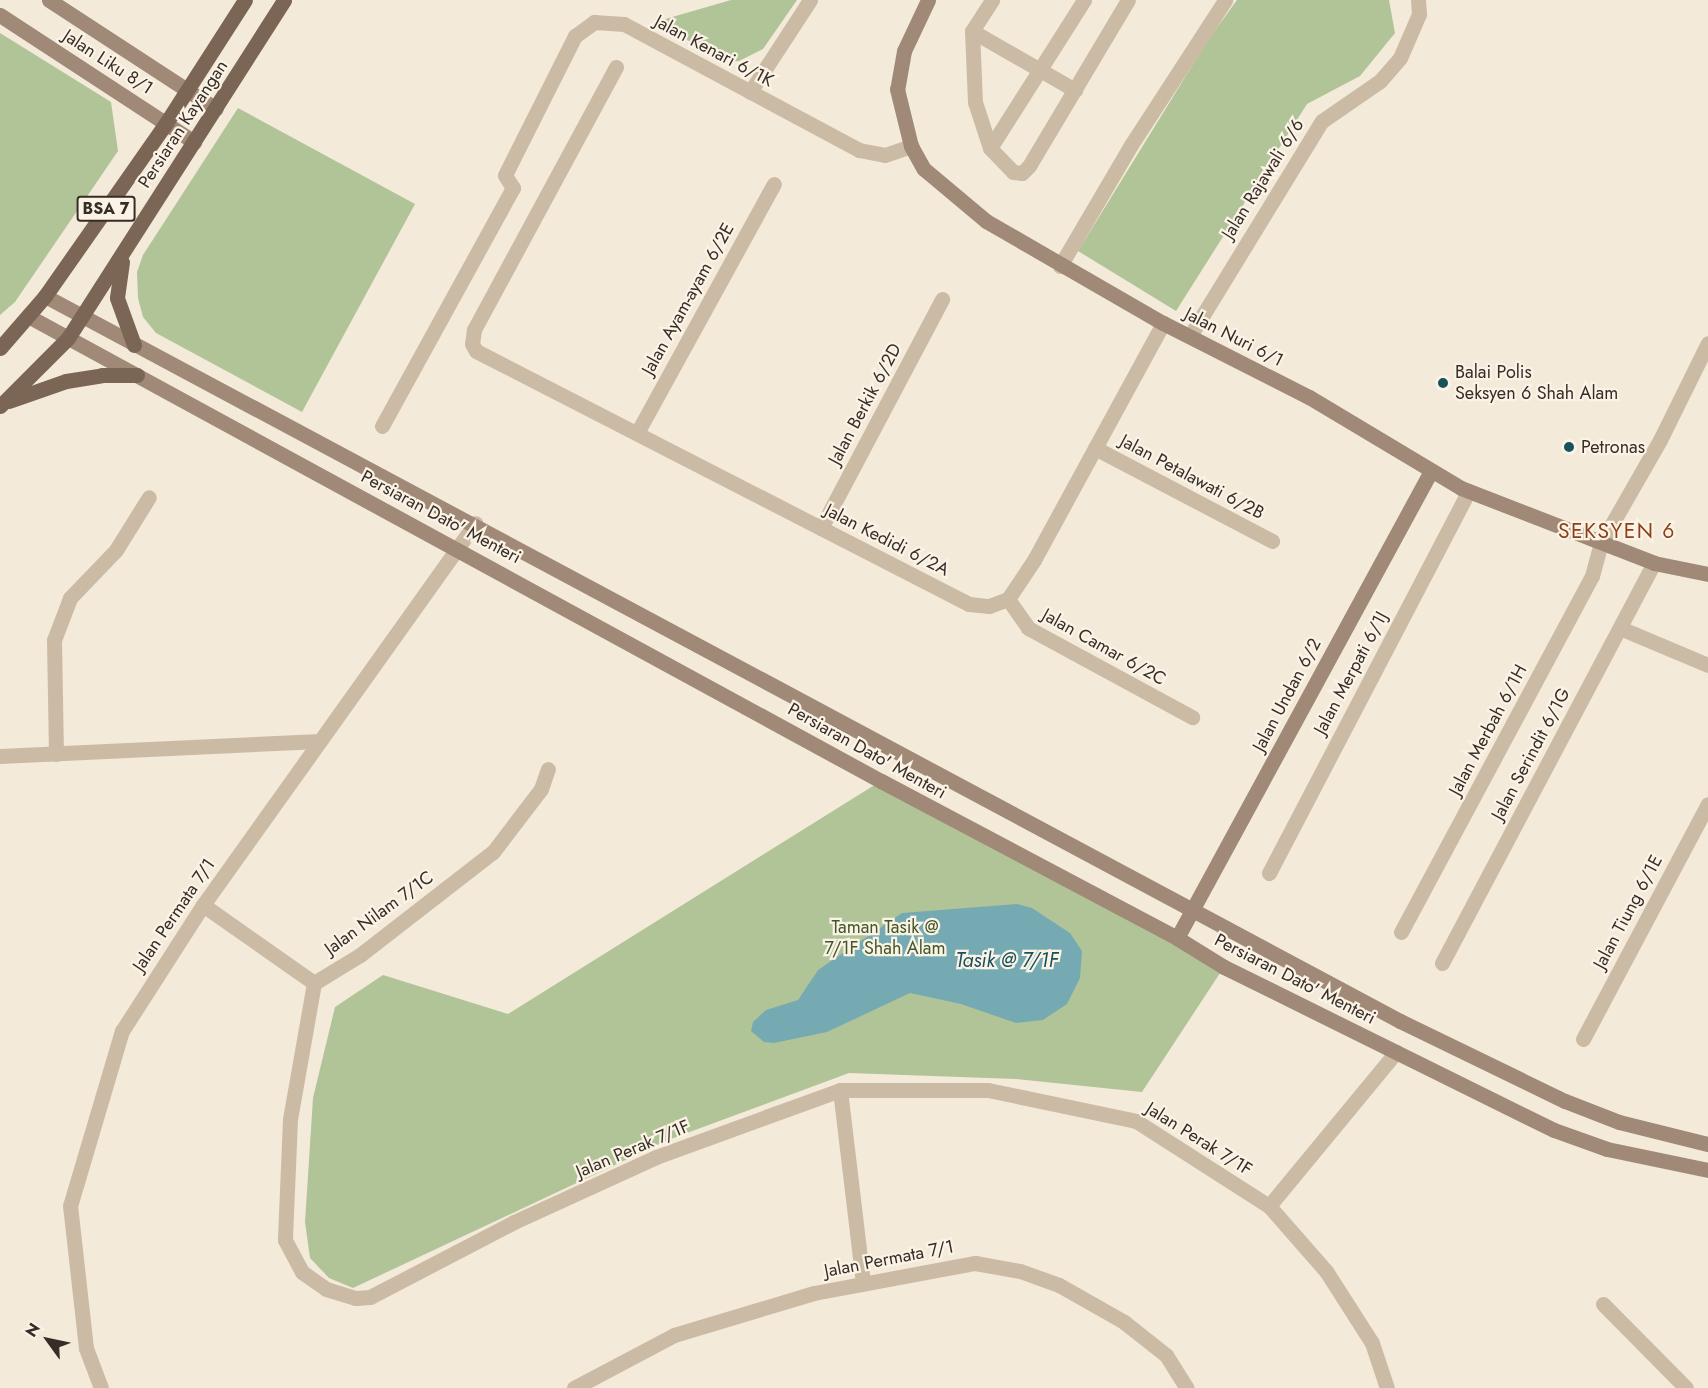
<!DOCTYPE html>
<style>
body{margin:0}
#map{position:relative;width:1708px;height:1388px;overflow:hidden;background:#f3ead9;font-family:Jost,sans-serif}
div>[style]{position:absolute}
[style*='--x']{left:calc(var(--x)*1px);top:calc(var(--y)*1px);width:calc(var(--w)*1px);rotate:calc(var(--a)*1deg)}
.green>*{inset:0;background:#b1c498}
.water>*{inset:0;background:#76aab3}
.street>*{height:15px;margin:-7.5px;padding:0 7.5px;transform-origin:7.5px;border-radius:7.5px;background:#ccbba4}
.secondary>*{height:15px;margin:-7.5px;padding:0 7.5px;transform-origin:7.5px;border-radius:7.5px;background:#a08976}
.primary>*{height:15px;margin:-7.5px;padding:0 7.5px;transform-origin:7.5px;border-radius:7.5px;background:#7b6656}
.dots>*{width:16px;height:16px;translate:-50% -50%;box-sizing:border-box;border:3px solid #fbf3e6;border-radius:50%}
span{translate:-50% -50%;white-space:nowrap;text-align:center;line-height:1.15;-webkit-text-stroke:4.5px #fbf3e6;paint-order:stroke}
.shield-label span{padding:2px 4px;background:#fbf3e6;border:2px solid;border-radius:4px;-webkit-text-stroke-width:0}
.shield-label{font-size:16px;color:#372d27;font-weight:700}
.street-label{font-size:18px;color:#372d27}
.poi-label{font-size:18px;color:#372d27}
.left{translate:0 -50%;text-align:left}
.park-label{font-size:18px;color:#425828}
.water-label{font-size:20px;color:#19515c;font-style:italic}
.quarter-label{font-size:21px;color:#8d4019;letter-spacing:1.5px}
.north{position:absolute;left:18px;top:1310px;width:60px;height:60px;-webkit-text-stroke:4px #fbf3e6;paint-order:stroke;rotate:303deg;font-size:16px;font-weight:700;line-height:24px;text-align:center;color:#372d27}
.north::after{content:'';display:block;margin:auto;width:21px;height:27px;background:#372d27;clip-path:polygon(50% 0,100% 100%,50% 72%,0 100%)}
</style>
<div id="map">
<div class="green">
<i style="clip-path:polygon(731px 0,797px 0,763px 49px,739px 61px,727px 62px,655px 22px)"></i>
<i style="clip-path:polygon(1237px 0,1389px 0,1395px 33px,1360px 76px,1307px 104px,1176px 311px,1078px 251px,1208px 40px)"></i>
<i style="clip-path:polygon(0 33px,111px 102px,118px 151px,15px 302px,0 315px)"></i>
<i style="clip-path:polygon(238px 108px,415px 204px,302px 412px,156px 333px,143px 317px,138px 298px,137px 272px,143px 255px)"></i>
<i style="clip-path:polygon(881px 781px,1224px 967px,1142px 1092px,1016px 1079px,849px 1073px,668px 1140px,353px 1288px,329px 1278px,310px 1258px,305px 1222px,313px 1098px,335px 1007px,383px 975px,508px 1014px)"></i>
</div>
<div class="water">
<i style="clip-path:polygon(1017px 904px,1032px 908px,1070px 933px,1082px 951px,1080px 978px,1067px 1004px,1043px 1020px,1016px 1023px,961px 1004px,910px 993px,827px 1032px,774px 1043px,764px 1042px,751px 1031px,753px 1022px,766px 1010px,798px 1000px,818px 970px,902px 913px)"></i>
</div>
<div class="street">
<i style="--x:1084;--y:0;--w:175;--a:122.4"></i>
<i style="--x:990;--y:148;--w:33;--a:46"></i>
<i style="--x:1013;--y:172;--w:9;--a:6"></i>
<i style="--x:1022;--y:173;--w:10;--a:-45"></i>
<i style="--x:1029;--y:166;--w:193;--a:-59.2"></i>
<i style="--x:972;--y:31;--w:119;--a:29.8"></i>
<i style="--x:616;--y:67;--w:299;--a:118.4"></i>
<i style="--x:474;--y:330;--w:14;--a:98"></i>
<i style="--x:472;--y:344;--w:8;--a:60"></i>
<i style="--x:476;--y:351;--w:554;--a:27.17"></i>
<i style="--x:969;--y:604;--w:20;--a:6"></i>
<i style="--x:989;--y:606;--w:20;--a:-20"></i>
<i style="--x:1008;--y:599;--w:47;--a:-56.3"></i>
<i style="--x:1034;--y:560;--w:270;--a:-61.4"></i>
<i style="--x:750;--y:92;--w:110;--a:-56.9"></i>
<i style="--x:990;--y:148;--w:48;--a:-108.1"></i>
<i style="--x:975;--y:102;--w:71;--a:-92.4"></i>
<i style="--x:972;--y:31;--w:37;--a:-57"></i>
<i style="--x:1060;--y:266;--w:140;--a:-59.6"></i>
<i style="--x:1131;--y:145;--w:173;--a:-57"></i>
<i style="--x:1190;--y:336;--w:252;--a:-58.5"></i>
<i style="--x:1322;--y:121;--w:70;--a:-34.6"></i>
<i style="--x:1380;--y:81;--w:30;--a:-49"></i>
<i style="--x:1400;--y:58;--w:48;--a:-66.6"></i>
<i style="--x:1419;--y:14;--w:14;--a:-94"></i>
<i style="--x:382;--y:426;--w:272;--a:-61.2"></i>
<i style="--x:513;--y:188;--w:15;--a:-122"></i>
<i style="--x:505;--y:175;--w:156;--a:-63.3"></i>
<i style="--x:575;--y:36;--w:24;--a:-36"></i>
<i style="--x:594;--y:22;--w:30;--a:4"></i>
<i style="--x:624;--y:24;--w:267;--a:28.2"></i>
<i style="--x:859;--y:150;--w:26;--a:11"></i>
<i style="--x:885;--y:155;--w:28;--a:-19"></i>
<i style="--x:637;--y:433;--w:284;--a:-61.2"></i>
<i style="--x:1095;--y:448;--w:200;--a:27.7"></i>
<i style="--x:821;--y:528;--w:259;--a:-62.1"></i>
<i style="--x:1008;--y:599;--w:35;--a:55"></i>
<i style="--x:1028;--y:628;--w:187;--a:28.5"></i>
<i style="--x:1620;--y:628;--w:95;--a:22.8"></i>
<i style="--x:56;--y:754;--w:114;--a:-91"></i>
<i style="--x:54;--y:640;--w:45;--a:-69.1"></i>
<i style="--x:70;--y:598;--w:66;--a:-46.2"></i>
<i style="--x:116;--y:550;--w:62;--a:-58.1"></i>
<i style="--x:0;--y:756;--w:320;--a:-2.7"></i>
<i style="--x:1269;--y:873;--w:431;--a:-62.4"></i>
<i style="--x:203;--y:905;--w:136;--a:35.1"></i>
<i style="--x:314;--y:983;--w:54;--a:-31.3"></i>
<i style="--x:360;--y:955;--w:168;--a:-37.8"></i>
<i style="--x:493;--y:852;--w:79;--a:-52.7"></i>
<i style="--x:541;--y:789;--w:21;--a:-71"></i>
<i style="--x:1401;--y:932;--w:404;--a:-61.8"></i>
<i style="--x:1592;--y:576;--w:34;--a:-75"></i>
<i style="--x:1601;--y:543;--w:119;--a:-60.2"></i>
<i style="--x:1660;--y:440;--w:108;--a:-63.7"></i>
<i style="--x:1442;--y:963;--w:453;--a:-62.1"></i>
<i style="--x:314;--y:983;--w:138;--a:100"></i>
<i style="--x:290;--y:1119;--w:121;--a:92.4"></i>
<i style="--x:285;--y:1240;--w:36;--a:62"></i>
<i style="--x:302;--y:1272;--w:29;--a:35"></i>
<i style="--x:326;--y:1289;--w:31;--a:17"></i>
<i style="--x:356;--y:1298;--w:14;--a:-4"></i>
<i style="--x:370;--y:1297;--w:162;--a:-27.5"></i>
<i style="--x:514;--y:1222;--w:156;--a:-24.6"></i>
<i style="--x:656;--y:1157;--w:196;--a:-20"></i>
<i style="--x:840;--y:1090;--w:148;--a:0"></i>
<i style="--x:988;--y:1090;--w:151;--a:11.8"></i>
<i style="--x:1136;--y:1121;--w:158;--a:32.6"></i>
<i style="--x:1269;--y:1206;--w:86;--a:48.8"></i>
<i style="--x:1326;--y:1271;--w:85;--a:57.4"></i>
<i style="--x:1372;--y:1343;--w:47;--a:71.6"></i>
<i style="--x:1583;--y:1039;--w:266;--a:-62"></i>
<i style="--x:840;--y:1090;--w:193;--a:83.2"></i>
<i style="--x:1269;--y:1206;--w:200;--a:-50.5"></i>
<i style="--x:1603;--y:1304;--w:118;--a:45.3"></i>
<i style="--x:101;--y:1388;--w:43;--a:-110.6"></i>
<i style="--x:86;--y:1348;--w:143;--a:-96.4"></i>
<i style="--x:70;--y:1206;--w:183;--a:-73.5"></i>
<i style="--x:122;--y:1031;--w:150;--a:-57.3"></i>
<i style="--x:203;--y:905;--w:469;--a:-54.5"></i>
<i style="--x:574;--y:1388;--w:113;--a:-27.9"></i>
<i style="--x:674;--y:1335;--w:146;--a:-16.7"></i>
<i style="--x:814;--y:1293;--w:164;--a:-10.6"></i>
<i style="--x:975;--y:1263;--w:46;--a:10.1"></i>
<i style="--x:1020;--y:1271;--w:41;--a:19.7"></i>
<i style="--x:1059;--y:1285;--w:75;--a:29.6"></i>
<i style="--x:1124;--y:1322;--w:53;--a:38.2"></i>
<i style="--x:1166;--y:1355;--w:39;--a:58"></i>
</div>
<div class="secondary">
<i style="--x:49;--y:0;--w:199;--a:33.1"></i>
<i style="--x:928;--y:0;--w:56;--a:115.2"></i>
<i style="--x:904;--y:51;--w:39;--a:100"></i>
<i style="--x:897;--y:89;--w:59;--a:76.2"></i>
<i style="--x:911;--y:146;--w:26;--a:61"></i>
<i style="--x:924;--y:169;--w:81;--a:40"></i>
<i style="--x:986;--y:221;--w:204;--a:30"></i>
<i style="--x:1163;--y:323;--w:164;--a:26.9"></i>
<i style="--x:1309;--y:397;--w:177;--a:30.9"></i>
<i style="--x:1461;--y:488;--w:207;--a:21.2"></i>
<i style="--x:1654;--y:563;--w:55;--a:11.5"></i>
<i style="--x:0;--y:15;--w:232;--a:33.2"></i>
<i style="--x:45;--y:296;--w:1537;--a:28.15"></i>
<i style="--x:1400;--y:1021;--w:183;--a:25.9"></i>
<i style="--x:1565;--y:1101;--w:58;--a:21.3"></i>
<i style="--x:1619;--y:1122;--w:92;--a:13.9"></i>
<i style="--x:28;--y:316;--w:972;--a:28.6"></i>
<i style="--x:881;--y:781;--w:335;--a:27.9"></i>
<i style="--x:1177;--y:938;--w:55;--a:31.7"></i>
<i style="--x:1224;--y:967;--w:368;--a:26.3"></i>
<i style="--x:1554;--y:1130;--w:56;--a:19.7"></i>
<i style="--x:1607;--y:1149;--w:103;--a:11.7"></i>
<i style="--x:1177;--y:938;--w:532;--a:-61.46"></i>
</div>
<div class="primary">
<i style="--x:122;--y:262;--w:36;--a:98"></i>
<i style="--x:117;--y:298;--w:50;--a:70.1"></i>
<i style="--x:0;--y:348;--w:69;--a:-49.1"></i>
<i style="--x:45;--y:296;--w:211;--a:-55"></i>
<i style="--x:166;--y:123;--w:146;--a:-57.3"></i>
<i style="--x:9;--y:401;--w:60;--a:-19.3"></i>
<i style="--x:66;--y:381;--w:36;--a:-9"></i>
<i style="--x:102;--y:375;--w:35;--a:0"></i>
<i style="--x:0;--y:406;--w:96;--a:-45"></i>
<i style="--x:68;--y:338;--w:401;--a:-57.4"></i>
</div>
<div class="dots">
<i style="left:1443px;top:383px;background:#19515c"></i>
<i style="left:1569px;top:447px;background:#19515c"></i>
</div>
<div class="shield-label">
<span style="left:106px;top:209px">BSA 7</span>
</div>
<div class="street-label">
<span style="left:714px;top:51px;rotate:28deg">Jalan Kenari 6/1K</span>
<span style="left:108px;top:62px;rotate:33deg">Jalan Liku 8/1</span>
<span style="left:183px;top:124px;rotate:-57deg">Persiaran Kayangan</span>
<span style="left:1263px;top:179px;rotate:-58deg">Jalan Rajawali 6/6</span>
<span style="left:688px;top:299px;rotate:-61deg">Jalan Ayam-ayam 6/2E</span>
<span style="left:1234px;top:337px;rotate:27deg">Jalan Nuri 6/1</span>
<span style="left:865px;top:404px;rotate:-62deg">Jalan Berkik 6/2D</span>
<span style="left:1192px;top:477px;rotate:28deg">Jalan Petalawati 6/2B</span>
<span style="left:441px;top:517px;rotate:28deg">Persiaran Dato' Menteri</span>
<span style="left:887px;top:540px;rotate:27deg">Jalan Kedidi 6/2A</span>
<span style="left:1104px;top:647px;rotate:29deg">Jalan Camar 6/2C</span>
<span style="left:1351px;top:673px;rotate:-62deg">Jalan Merpati 6/1J</span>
<span style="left:1287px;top:695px;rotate:-62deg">Jalan Undan 6/2</span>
<span style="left:1488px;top:730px;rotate:-62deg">Jalan Merbah 6/1H</span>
<span style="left:867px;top:751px;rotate:29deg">Persiaran Dato' Menteri</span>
<span style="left:1531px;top:754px;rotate:-62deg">Jalan Serindit 6/1G</span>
<span style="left:1628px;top:912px;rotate:-62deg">Jalan Tiung 6/1E</span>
<span style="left:379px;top:913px;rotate:-36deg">Jalan Nilam 7/1C</span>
<span style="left:174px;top:915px;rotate:-56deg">Jalan Permata 7/1</span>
<span style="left:1295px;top:979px;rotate:27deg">Persiaran Dato' Menteri</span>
<span style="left:1199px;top:1139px;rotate:32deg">Jalan Perak 7/1F</span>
<span style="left:633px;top:1149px;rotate:-23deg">Jalan Perak 7/1F</span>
<span style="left:889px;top:1259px;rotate:-11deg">Jalan Permata 7/1</span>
</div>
<div class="poi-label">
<span class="left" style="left:1455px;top:383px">Balai Polis<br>Seksyen 6 Shah Alam</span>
<span class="left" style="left:1581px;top:447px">Petronas</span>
</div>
<div class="park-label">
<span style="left:885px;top:938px">Taman Tasik @<br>7/1F Shah Alam</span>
</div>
<div class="water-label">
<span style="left:1007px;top:960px">Tasik @ 7/1F</span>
</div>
<div class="quarter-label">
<span style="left:1617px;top:531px">SEKSYEN 6</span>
</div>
<div class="north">N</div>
</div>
